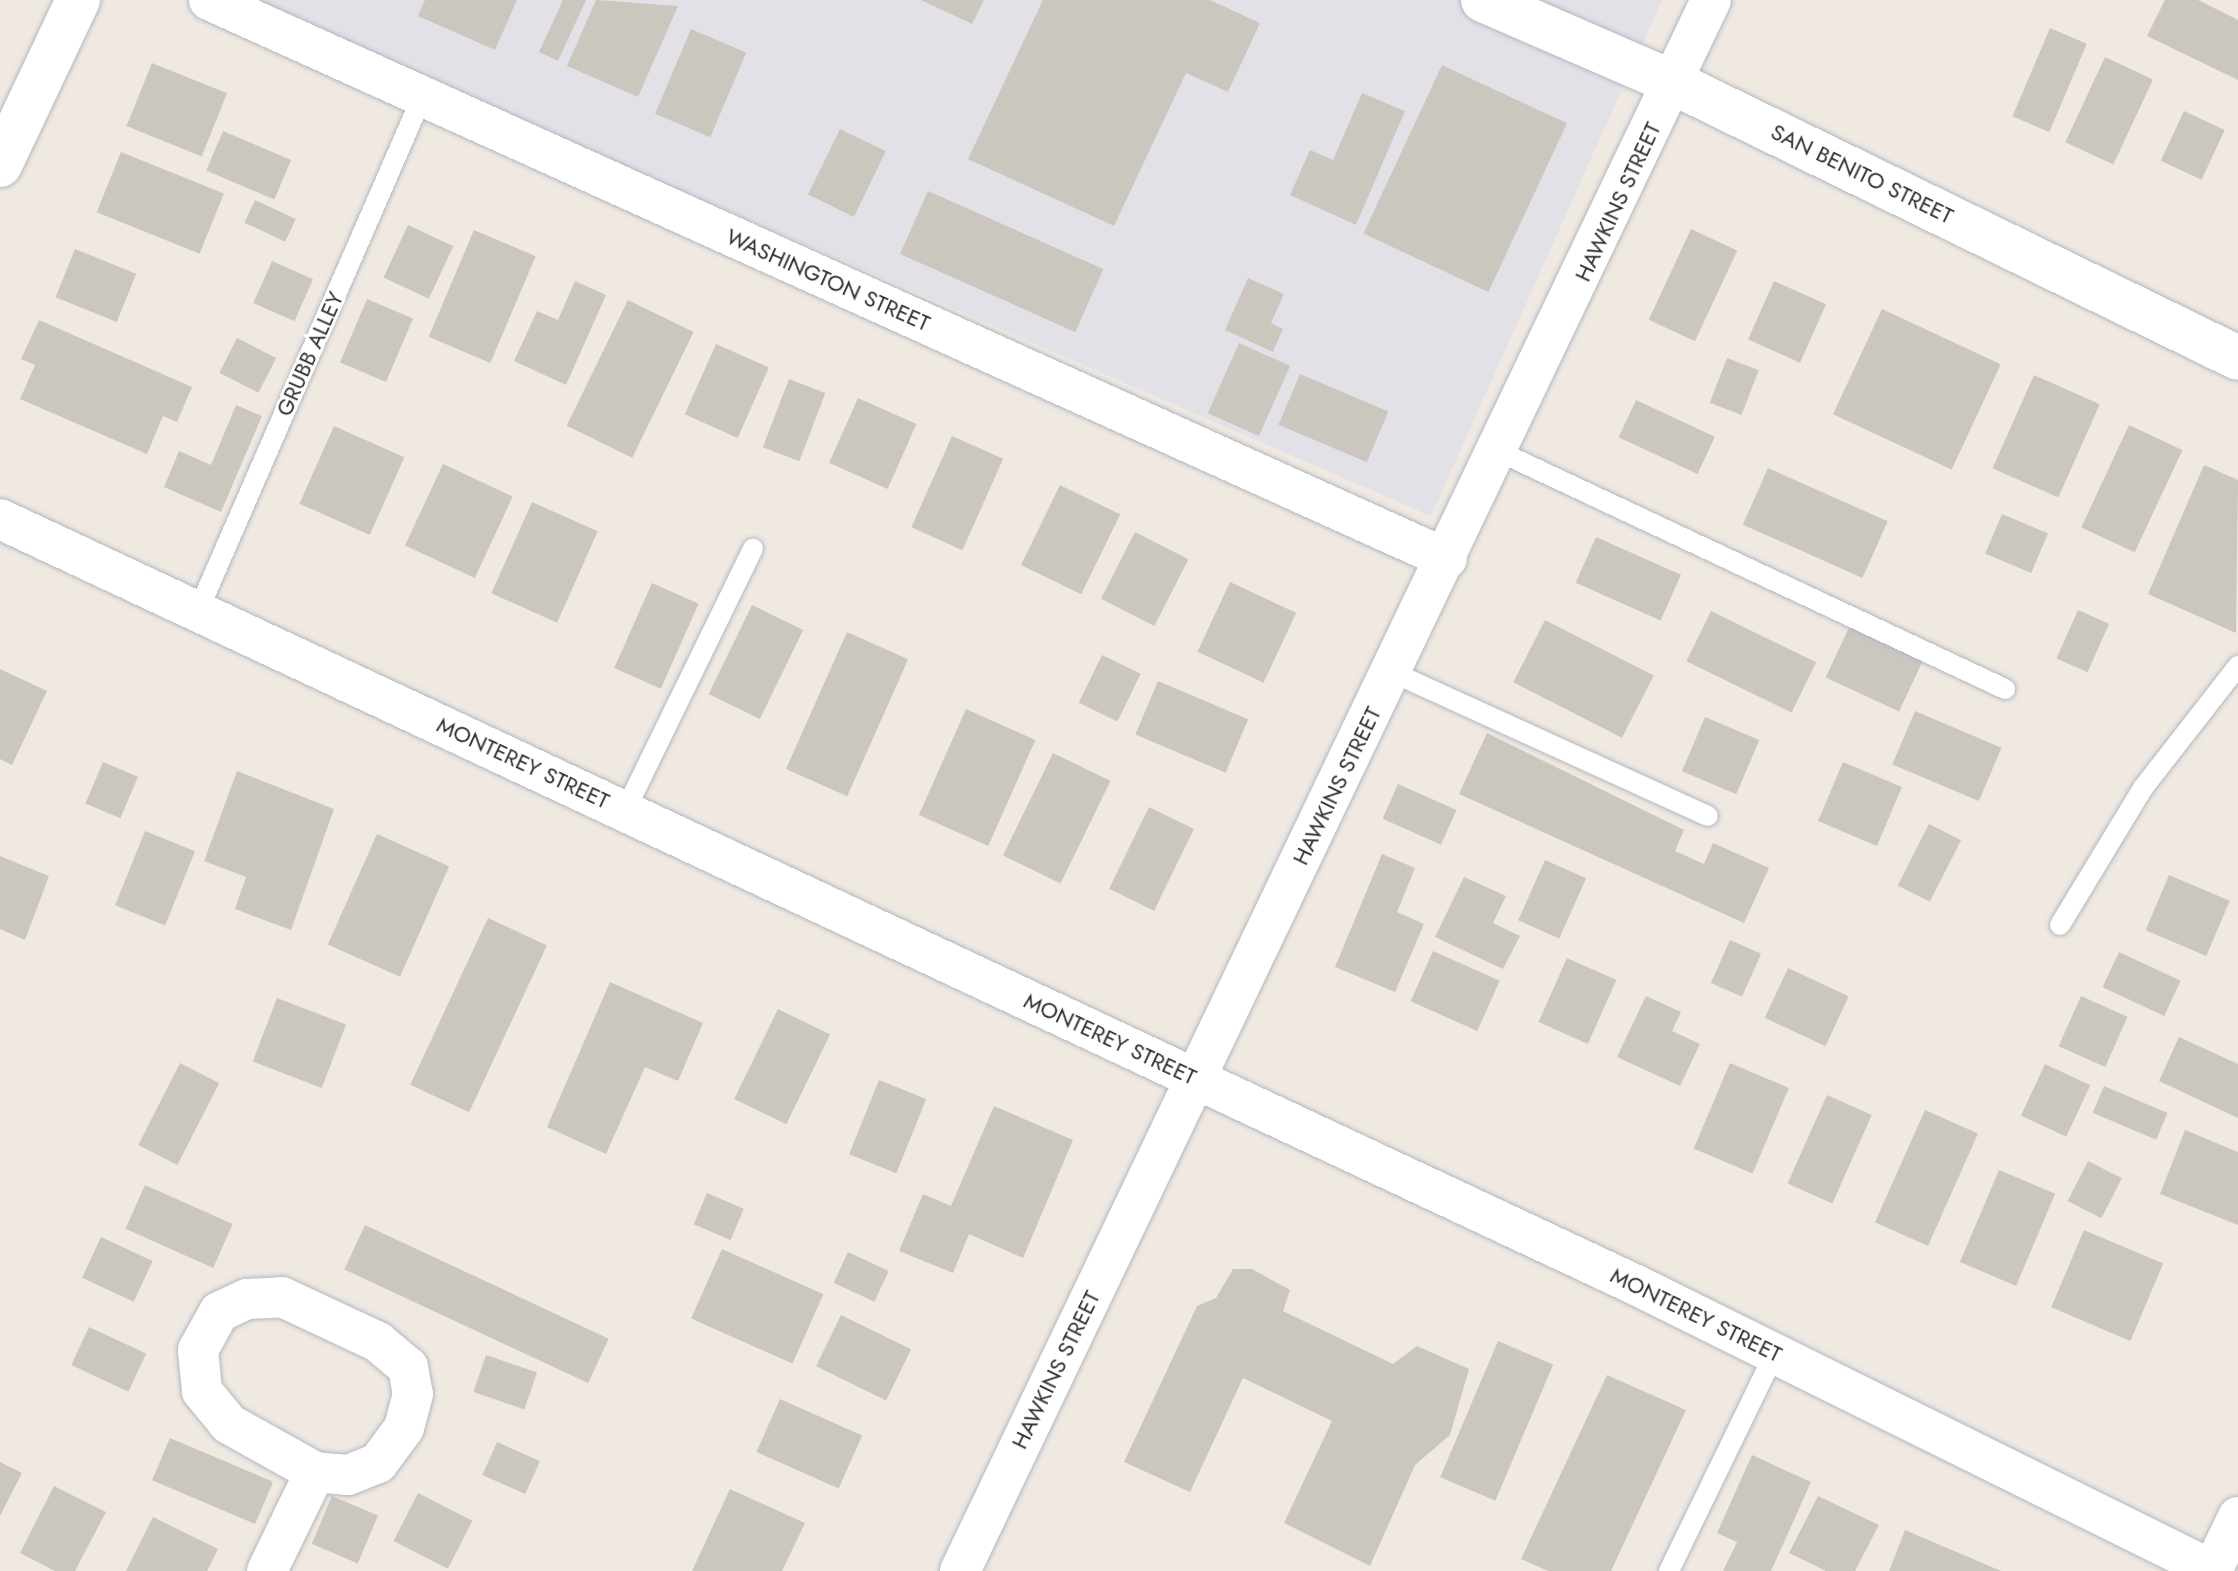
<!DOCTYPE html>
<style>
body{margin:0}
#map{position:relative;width:2238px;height:1571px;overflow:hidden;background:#efe9e1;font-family:Jost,sans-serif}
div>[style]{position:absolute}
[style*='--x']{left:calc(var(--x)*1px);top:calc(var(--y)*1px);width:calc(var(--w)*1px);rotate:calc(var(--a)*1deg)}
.industrial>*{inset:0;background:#e3e1e8}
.building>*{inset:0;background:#cbc7bf;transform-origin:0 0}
.roads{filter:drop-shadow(0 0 2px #b4b7c1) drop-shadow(0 0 2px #b4b7c1)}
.lane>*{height:20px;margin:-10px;padding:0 10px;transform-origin:10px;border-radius:10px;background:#fff}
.street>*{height:40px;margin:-20px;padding:0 20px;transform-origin:20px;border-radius:20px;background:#fff}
.secondary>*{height:44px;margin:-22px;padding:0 22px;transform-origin:22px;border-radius:22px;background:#fff}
span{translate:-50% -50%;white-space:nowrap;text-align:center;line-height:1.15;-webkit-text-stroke:6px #fff;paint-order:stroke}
.street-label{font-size:22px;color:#2e2e2e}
</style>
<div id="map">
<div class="industrial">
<i style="clip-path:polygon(243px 0,1662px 0,1431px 516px)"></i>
</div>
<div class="building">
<i style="clip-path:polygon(425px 0,517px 0,495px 50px,418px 16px)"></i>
<i style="clip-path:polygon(563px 0,586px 0,558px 61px,539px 52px)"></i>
<i style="clip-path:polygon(596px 0,678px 6px,638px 97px,567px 66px)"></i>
<i style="clip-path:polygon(921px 0,984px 0,972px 24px)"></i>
<i style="clip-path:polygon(1043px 0,1210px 0,1260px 23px,1228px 92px,1186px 73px,1114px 226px,968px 159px)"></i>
<i style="clip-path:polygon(2165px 0,2198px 0,2238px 20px,2238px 80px,2147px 36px)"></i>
<i style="left:2050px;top:28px;width:40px;height:96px;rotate:23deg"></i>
<i style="left:691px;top:29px;width:60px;height:92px;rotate:23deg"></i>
<i style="left:2105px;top:57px;width:53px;height:94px;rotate:25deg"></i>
<i style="left:152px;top:63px;width:81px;height:68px;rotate:22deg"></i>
<i style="left:1442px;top:65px;width:138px;height:186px;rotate:25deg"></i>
<i style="clip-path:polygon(1362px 93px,1405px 111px,1356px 225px,1290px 195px,1310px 150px,1333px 160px)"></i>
<i style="left:2184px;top:111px;width:45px;height:55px;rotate:25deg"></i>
<i style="left:840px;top:129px;width:51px;height:73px;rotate:26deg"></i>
<i style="left:223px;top:131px;width:74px;height:43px;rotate:23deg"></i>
<i style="left:121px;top:152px;width:111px;height:65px;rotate:22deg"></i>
<i style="left:928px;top:191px;width:192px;height:69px;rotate:24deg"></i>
<i style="left:255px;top:200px;width:45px;height:25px;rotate:25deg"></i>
<i style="left:408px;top:225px;width:50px;height:58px;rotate:25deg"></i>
<i style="left:1691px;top:229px;width:51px;height:100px;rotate:25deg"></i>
<i style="left:474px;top:230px;width:67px;height:116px;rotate:23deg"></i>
<i style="left:75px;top:249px;width:66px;height:52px;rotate:22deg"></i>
<i style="left:272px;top:261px;width:45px;height:46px;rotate:24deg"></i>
<i style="clip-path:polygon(1248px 278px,1284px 294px,1271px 323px,1283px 329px,1273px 352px,1225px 330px)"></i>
<i style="clip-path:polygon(575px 281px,606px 295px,566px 385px,514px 361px,537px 311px,558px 320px)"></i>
<i style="left:1774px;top:281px;width:57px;height:64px;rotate:24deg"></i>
<i style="left:367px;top:299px;width:50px;height:69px;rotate:23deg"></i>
<i style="left:628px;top:300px;width:73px;height:140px;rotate:26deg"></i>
<i style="left:1882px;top:309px;width:131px;height:116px;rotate:25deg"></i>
<i style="clip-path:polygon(39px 320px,192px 387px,177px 422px,163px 416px,147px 454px,20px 399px,35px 365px,21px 359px)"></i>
<i style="left:237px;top:338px;width:44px;height:39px;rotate:27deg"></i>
<i style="left:1239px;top:343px;width:56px;height:77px;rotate:24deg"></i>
<i style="left:716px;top:344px;width:58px;height:77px;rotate:24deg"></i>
<i style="left:1727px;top:358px;width:34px;height:48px;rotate:21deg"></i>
<i style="left:1300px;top:374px;width:96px;height:55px;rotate:23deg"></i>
<i style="left:2034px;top:375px;width:72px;height:102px;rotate:24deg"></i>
<i style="left:789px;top:379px;width:39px;height:73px;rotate:21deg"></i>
<i style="left:858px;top:398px;width:64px;height:71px;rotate:24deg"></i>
<i style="left:1636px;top:400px;width:87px;height:41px;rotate:25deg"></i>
<i style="clip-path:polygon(236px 405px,262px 416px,221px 512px,164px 487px,179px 451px,211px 465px)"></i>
<i style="left:2129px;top:425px;width:59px;height:113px;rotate:25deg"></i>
<i style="left:334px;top:426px;width:77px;height:85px;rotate:24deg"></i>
<i style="left:952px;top:436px;width:56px;height:100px;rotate:24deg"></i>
<i style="left:443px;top:464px;width:77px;height:90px;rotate:25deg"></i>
<i style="clip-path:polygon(2204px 465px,2238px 480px,2236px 633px,2148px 594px)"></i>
<i style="left:1768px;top:468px;width:131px;height:62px;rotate:24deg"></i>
<i style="left:1060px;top:485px;width:67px;height:89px;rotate:26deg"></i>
<i style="left:532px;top:502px;width:72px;height:100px;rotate:24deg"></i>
<i style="left:2002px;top:514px;width:50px;height:43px;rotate:23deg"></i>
<i style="left:1135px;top:532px;width:60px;height:75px;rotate:27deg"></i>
<i style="left:1596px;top:537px;width:93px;height:50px;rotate:24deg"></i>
<i style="left:1230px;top:582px;width:73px;height:77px;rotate:25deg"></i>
<i style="left:652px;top:583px;width:51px;height:93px;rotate:24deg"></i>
<i style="left:752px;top:605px;width:57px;height:99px;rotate:26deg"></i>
<i style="left:2078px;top:610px;width:34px;height:53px;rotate:24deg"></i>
<i style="left:1711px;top:611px;width:117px;height:56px;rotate:26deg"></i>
<i style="left:1545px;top:620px;width:122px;height:70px;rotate:27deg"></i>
<i style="left:1851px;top:623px;width:81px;height:60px;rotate:25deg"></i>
<i style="left:847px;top:632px;width:67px;height:150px;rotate:24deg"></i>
<i style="left:1102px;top:655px;width:43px;height:53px;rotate:26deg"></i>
<i style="clip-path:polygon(0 669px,47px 691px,12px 765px,0 759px)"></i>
<i style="left:1158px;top:681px;width:98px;height:58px;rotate:23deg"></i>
<i style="left:966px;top:709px;width:76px;height:116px;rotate:24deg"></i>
<i style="left:1915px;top:711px;width:94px;height:58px;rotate:23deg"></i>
<i style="left:1705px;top:717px;width:59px;height:59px;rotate:23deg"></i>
<i style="clip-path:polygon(1487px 733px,1684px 830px,1675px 851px,1704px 864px,1713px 843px,1769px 868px,1744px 923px,1459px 794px)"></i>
<i style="left:1053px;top:753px;width:64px;height:114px;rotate:26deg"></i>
<i style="left:103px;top:762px;width:38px;height:45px;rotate:23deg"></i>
<i style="left:1843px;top:762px;width:64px;height:64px;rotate:23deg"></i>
<i style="clip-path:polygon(237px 771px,334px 809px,291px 930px,235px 909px,246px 877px,204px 861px)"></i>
<i style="left:1398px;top:784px;width:64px;height:38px;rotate:24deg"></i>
<i style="left:1149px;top:807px;width:50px;height:91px;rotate:26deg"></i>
<i style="left:1929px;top:824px;width:36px;height:69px;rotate:27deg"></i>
<i style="left:145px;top:831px;width:54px;height:80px;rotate:22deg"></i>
<i style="left:377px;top:834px;width:79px;height:121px;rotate:24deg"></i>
<i style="clip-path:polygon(1382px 854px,1415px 868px,1397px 912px,1424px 924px,1395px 992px,1335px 967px)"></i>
<i style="clip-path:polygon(0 856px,49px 876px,25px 940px,0 929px)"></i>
<i style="left:1545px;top:860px;width:45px;height:66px;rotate:24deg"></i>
<i style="left:2169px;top:875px;width:66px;height:60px;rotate:23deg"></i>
<i style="clip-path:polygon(1464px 877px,1506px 896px,1493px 923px,1520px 936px,1503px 969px,1435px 937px)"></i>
<i style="left:488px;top:918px;width:65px;height:184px;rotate:25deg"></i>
<i style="left:1730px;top:940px;width:34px;height:47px;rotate:24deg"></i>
<i style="left:1433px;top:951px;width:73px;height:55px;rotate:24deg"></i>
<i style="left:2119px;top:952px;width:68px;height:39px;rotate:25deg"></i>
<i style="left:1567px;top:958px;width:54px;height:70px;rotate:24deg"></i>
<i style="left:1788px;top:968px;width:67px;height:55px;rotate:25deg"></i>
<i style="clip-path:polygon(610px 982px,703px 1023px,678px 1081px,645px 1067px,606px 1154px,547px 1127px)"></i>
<i style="clip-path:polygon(1646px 996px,1681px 1012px,1672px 1031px,1700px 1044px,1680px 1086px,1617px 1057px)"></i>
<i style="left:2081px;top:996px;width:51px;height:55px;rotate:24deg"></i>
<i style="left:277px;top:998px;width:74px;height:68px;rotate:21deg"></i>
<i style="left:778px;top:1009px;width:58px;height:100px;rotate:26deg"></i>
<i style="clip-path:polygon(2179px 1037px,2238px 1064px,2238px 1118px,2159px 1081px)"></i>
<i style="left:180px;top:1063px;width:44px;height:92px;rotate:27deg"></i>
<i style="left:1730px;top:1063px;width:64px;height:93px;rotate:23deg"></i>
<i style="left:2045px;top:1064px;width:50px;height:57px;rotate:25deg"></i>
<i style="left:879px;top:1080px;width:51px;height:80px;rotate:22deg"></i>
<i style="left:2104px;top:1086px;width:69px;height:29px;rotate:23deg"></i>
<i style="left:1827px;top:1095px;width:49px;height:97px;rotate:24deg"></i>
<i style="clip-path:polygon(994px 1106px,1073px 1140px,1023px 1258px,969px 1234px,953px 1273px,899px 1251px,923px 1194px,951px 1206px)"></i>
<i style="left:1925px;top:1110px;width:58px;height:123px;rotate:24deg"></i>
<i style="clip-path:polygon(2185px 1130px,2238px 1152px,2238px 1225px,2160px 1194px)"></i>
<i style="left:2088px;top:1161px;width:38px;height:45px;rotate:27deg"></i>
<i style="left:1999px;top:1170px;width:61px;height:100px;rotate:23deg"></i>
<i style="left:145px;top:1185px;width:96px;height:48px;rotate:24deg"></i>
<i style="left:707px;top:1193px;width:40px;height:34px;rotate:23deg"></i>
<i style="left:365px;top:1225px;width:269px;height:49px;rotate:25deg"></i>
<i style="left:2084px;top:1230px;width:86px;height:84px;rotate:23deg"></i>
<i style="left:101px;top:1237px;width:57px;height:45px;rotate:25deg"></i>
<i style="left:722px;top:1249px;width:111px;height:76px;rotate:24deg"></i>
<i style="left:848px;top:1252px;width:45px;height:34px;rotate:25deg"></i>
<i style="clip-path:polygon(1233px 1269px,1252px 1269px,1290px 1290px,1283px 1311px,1393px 1364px,1417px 1346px,1469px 1369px,1450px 1435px,1415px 1465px,1370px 1566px,1284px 1523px,1332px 1421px,1243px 1378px,1190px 1492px,1124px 1462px,1197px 1306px,1216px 1298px)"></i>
<i style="left:841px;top:1315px;width:78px;height:57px;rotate:26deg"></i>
<i style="left:89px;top:1327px;width:63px;height:42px;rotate:25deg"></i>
<i style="left:1498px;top:1341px;width:60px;height:148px;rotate:23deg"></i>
<i style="left:486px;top:1355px;width:54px;height:39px;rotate:19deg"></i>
<i style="clip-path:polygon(1607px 1375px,1686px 1410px,1611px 1571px,1548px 1571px,1521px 1559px)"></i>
<i style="left:780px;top:1399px;width:90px;height:58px;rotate:24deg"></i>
<i style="left:170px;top:1438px;width:112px;height:46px;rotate:23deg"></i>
<i style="left:497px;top:1442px;width:47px;height:36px;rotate:24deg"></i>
<i style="clip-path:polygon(1752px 1455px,1811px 1482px,1771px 1571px,1723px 1571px,1737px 1542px,1717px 1533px)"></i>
<i style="clip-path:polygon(0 1462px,22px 1473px,0 1516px)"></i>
<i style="clip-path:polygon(54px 1486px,106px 1512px,75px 1571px,55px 1571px,20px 1553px)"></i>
<i style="clip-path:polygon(730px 1489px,805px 1523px,782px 1571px,692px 1571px)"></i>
<i style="left:418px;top:1493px;width:61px;height:54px;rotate:27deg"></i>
<i style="left:332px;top:1496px;width:50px;height:52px;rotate:23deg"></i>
<i style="clip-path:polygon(1818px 1496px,1879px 1525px,1855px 1571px,1826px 1571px,1789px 1553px)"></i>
<i style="clip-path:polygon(153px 1517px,218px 1549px,207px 1571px,126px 1571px)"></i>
<i style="clip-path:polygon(1905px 1530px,2001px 1571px,1889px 1571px)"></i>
</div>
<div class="roads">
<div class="lane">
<i style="--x:1500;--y:452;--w:558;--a:25.14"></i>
<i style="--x:198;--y:611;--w:561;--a:-66.45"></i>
<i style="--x:1392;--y:672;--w:347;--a:24.5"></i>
<i style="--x:625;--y:811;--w:292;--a:-64"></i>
<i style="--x:2060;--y:925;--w:160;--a:-58.8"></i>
<i style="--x:2143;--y:788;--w:155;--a:-52.1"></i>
<i style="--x:1669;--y:1571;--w:242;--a:-64.1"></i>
</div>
<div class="street">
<i style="--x:209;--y:0;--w:1358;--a:24.3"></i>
<i style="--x:0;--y:519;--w:1806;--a:25.09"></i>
<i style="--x:1636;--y:1285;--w:645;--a:26.33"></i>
<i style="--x:282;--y:1297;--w:106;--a:25.1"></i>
<i style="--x:378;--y:1342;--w:39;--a:40"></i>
<i style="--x:408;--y:1367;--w:27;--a:80"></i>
<i style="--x:413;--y:1394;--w:35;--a:105"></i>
<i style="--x:404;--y:1428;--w:44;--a:126.6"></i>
<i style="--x:378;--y:1463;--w:32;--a:158"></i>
<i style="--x:348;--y:1475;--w:33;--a:-175"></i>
<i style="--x:315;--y:1472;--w:98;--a:-150.8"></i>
<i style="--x:229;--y:1424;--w:43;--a:-129.3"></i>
<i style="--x:202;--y:1391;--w:41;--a:-95.6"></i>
<i style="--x:198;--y:1350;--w:43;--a:-61.1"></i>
<i style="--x:219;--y:1312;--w:31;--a:-25"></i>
<i style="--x:247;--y:1299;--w:35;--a:-3"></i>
<i style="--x:267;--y:1571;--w:110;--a:-64.1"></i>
<i style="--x:960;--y:1571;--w:1741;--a:-64.45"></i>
<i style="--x:2212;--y:1571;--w:60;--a:-64.3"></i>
</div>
<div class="secondary">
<i style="--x:1483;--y:0;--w:208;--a:23.5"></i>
<i style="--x:1674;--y:83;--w:627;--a:25.99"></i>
<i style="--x:0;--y:165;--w:183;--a:-64.7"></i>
</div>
</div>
<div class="street-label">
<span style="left:1862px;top:174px;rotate:26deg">SAN BENITO STREET</span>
<span style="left:1618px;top:202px;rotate:-65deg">HAWKINS STREET</span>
<span style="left:828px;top:280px;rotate:24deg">WASHINGTON STREET</span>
<span style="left:310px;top:354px;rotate:-66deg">GRUBB ALLEY</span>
<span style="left:523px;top:763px;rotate:25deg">MONTEREY STREET</span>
<span style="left:1337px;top:786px;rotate:-64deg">HAWKINS STREET</span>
<span style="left:1110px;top:1039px;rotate:25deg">MONTEREY STREET</span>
<span style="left:1696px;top:1315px;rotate:26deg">MONTEREY STREET</span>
<span style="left:1056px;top:1370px;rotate:-64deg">HAWKINS STREET</span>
</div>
</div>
